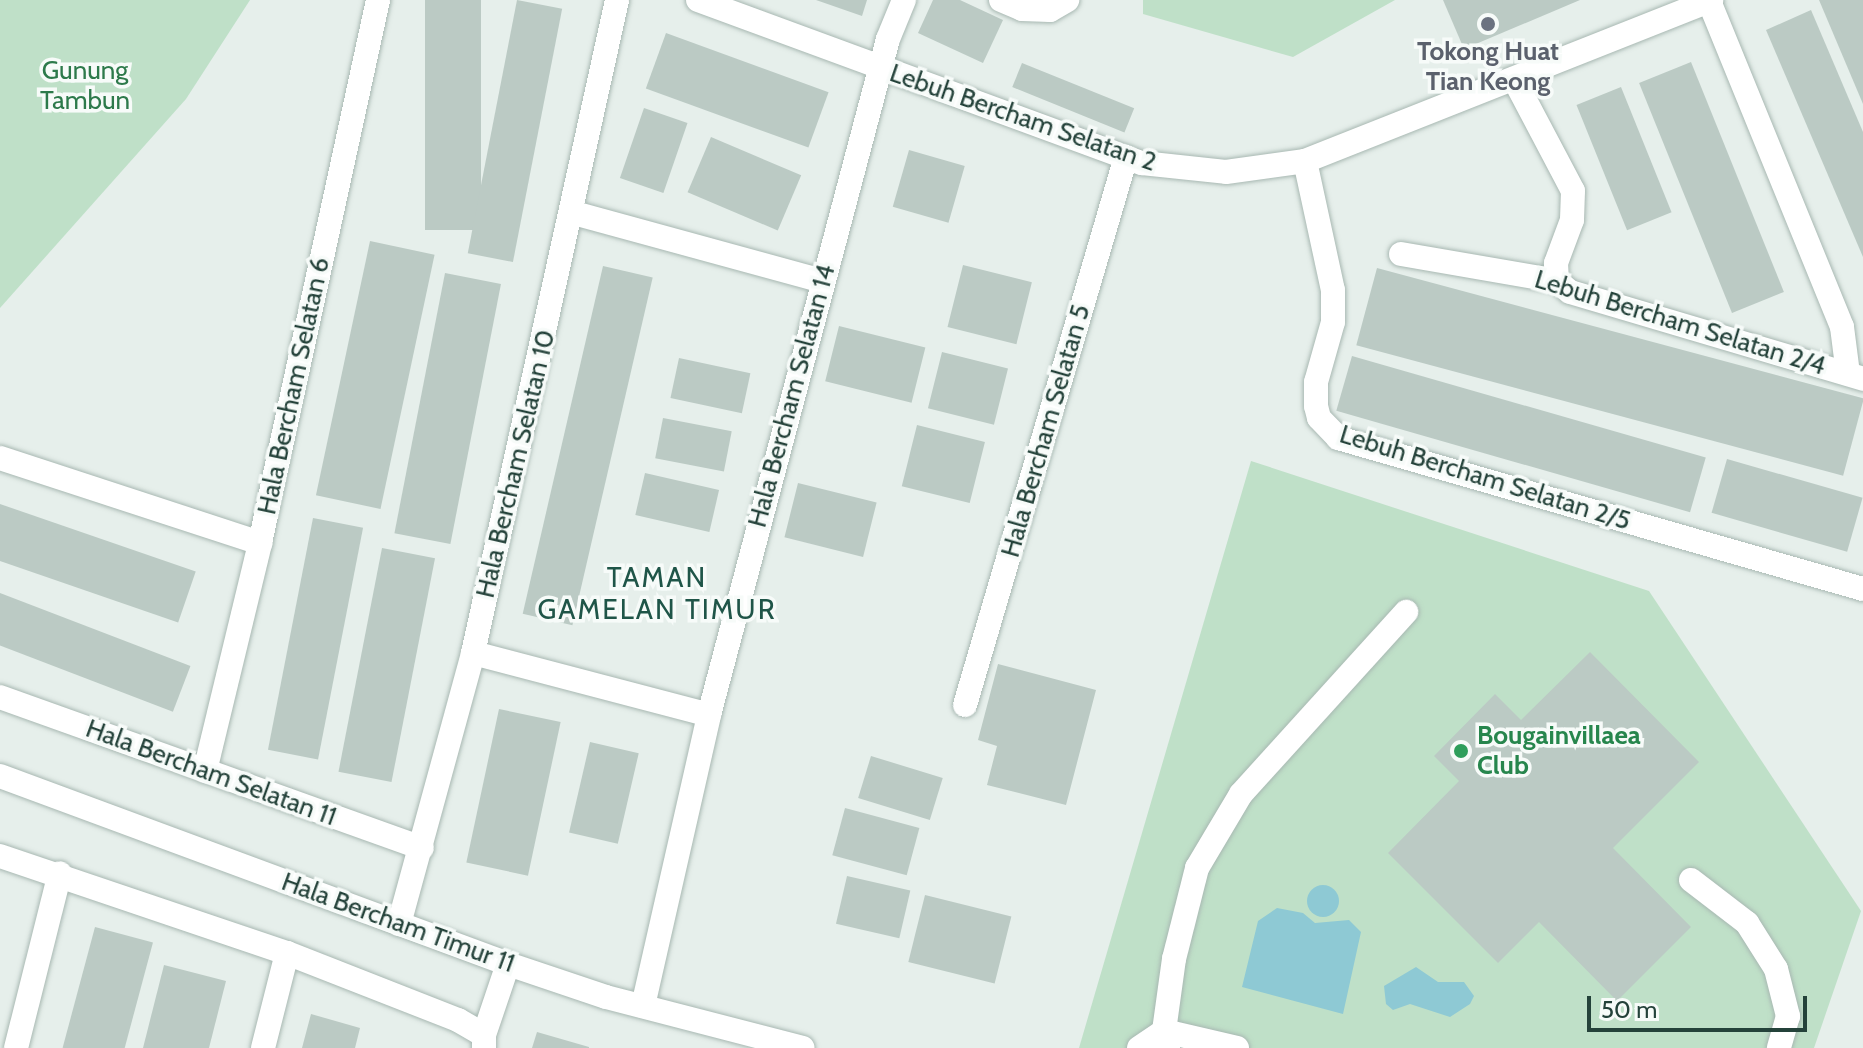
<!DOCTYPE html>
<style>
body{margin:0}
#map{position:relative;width:1863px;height:1048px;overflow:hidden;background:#e6efeb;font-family:Cabin,sans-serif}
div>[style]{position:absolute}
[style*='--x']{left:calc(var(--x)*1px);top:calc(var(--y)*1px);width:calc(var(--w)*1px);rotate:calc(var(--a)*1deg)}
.green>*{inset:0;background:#bfe0c8}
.water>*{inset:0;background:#8ec9d4}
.round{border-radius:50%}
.building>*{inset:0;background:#bbcac4;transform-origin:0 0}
.roads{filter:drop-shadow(0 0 2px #a8b8b2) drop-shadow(0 0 2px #a8b8b2)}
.minor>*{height:24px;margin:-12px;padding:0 12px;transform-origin:12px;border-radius:12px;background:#fff}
.dots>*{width:22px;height:22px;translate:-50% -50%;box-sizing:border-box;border:4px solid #f7fbf9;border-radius:50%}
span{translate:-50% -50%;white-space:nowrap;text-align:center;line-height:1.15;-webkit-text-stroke:7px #f7fbf9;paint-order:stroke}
.worship-label{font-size:26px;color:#5b616d;font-weight:700}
.park-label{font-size:26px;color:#2d7a4b}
.street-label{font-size:26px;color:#24423a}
.leisure-label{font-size:26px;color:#27864d;font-weight:700}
.left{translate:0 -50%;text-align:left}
.neighbourhood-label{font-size:28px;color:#1f5548;letter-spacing:2px}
.scale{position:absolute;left:1587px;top:996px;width:220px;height:36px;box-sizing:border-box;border:4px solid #24423a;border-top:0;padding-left:10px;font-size:24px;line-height:28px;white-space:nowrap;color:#24423a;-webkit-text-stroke:6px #f7fbf9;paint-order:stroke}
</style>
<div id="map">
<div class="green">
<i style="clip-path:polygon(0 0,250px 0,186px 99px,0 308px)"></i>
<i style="clip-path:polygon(1143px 0,1395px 0,1293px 57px,1143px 14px)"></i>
<i style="clip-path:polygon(1251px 461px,1649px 591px,1861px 911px,1814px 1048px,1079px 1048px)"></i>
</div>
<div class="water">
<i class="round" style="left:1307px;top:885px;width:32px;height:32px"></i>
<i style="clip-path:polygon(1277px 908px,1303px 913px,1315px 923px,1349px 920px,1361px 932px,1343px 1014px,1242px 987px,1258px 921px)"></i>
<i style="clip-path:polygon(1416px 967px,1438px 982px,1464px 982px,1474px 996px,1470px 1004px,1450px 1017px,1410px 1004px,1393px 1010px,1386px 1004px,1384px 986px)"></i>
</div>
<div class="building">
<i style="left:425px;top:0;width:56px;height:230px"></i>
<i style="left:517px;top:0;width:46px;height:258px;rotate:11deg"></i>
<i style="clip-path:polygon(816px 0,867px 0,862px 16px)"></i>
<i style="clip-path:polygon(933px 0,960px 0,1003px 20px,983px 63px,918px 33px)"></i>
<i style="clip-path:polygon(1443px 0,1580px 0,1464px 49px)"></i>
<i style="clip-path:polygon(1819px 0,1863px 0,1863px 104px)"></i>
<i style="clip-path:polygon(1811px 10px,1863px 132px,1863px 257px,1766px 30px)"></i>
<i style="left:666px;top:33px;width:173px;height:59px;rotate:20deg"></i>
<i style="left:1691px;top:62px;width:248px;height:56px;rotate:68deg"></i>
<i style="left:1022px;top:63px;width:121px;height:26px;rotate:22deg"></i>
<i style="left:1621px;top:87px;width:135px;height:48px;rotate:68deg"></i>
<i style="left:644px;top:108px;width:46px;height:74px;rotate:19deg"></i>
<i style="left:711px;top:137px;width:98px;height:60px;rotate:23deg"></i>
<i style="left:909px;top:150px;width:58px;height:59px;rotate:16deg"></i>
<i style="left:370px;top:241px;width:66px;height:260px;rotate:12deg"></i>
<i style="left:963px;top:265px;width:71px;height:64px;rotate:14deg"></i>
<i style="left:603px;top:266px;width:51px;height:357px;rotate:13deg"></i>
<i style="left:1377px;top:268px;width:504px;height:80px;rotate:15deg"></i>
<i style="left:445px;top:273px;width:57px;height:265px;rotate:11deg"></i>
<i style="left:839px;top:326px;width:89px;height:57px;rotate:14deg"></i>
<i style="left:942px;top:352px;width:68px;height:58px;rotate:14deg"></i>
<i style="left:1352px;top:356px;width:368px;height:57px;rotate:16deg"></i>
<i style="left:679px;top:358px;width:73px;height:41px;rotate:12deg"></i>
<i style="left:663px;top:418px;width:70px;height:41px;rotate:11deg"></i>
<i style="left:917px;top:425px;width:70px;height:63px;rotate:14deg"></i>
<i style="left:1727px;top:459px;width:141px;height:56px;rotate:16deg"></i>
<i style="left:645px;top:473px;width:76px;height:43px;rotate:13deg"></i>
<i style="left:798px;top:483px;width:81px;height:56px;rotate:14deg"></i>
<i style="left:0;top:504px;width:207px;height:54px;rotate:19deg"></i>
<i style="left:313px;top:518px;width:51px;height:236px;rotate:11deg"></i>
<i style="left:382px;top:548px;width:54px;height:228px;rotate:11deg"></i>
<i style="left:0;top:593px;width:204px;height:49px;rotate:21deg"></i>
<i style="clip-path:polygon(1590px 652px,1699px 762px,1613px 848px,1691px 927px,1617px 1001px,1539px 922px,1498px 963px,1388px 853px,1459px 781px,1434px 756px,1495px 694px,1521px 720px)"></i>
<i style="clip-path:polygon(998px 664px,1096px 690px,1066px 805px,987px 785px,997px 746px,978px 740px)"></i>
<i style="left:499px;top:709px;width:63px;height:157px;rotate:12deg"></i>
<i style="left:590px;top:742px;width:50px;height:93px;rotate:13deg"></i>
<i style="left:871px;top:756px;width:75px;height:44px;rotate:17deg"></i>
<i style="left:845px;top:808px;width:77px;height:49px;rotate:15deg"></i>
<i style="left:847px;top:876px;width:65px;height:49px;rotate:13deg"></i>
<i style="left:925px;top:895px;width:89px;height:69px;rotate:14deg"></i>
<i style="left:95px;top:927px;width:60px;height:125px;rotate:15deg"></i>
<i style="clip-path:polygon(164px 965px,226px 981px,209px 1048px,143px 1048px)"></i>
<i style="clip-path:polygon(311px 1014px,360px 1028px,355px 1048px,302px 1048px)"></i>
<i style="clip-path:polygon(537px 1032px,589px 1047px,589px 1048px,532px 1048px)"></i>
</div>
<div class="roads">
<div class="minor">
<i style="--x:698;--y:0;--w:473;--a:20.2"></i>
<i style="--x:1142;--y:163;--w:84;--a:6.1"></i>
<i style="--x:1226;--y:172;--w:80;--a:-7.9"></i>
<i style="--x:1305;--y:161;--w:437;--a:-21.6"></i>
<i style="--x:1001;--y:0;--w:23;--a:23"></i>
<i style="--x:1022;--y:9;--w:28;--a:2"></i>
<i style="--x:1050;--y:10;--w:20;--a:-30"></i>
<i style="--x:1709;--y:1;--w:352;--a:67.8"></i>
<i style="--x:1842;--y:327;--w:47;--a:82.7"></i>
<i style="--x:1515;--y:81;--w:124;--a:62.2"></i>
<i style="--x:1573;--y:191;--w:29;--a:92"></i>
<i style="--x:1572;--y:220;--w:46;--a:110.4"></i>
<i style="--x:1556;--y:263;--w:18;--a:87"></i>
<i style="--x:1305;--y:161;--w:132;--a:77.8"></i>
<i style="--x:1333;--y:290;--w:32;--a:90"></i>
<i style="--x:1333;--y:322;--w:62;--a:105.8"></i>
<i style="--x:1316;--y:382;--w:24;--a:90"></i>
<i style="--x:1316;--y:406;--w:12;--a:76"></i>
<i style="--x:1319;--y:418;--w:28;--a:46"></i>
<i style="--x:1338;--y:438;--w:546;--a:16.05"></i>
<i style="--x:574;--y:213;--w:257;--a:15.3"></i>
<i style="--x:1401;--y:254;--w:158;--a:9.8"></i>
<i style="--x:1557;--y:281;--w:17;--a:40"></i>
<i style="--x:1570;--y:292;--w:306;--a:16.5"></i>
<i style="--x:0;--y:458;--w:274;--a:18.1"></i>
<i style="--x:473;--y:653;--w:244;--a:14.7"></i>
<i style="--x:0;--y:697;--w:448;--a:19.7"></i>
<i style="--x:965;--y:705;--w:571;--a:-73.63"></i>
<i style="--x:205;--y:771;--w:235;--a:-76.4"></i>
<i style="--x:260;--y:543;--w:556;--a:-77.74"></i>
<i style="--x:0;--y:776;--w:542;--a:20.31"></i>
<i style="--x:508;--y:964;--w:103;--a:18.6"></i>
<i style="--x:606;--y:997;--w:203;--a:14.5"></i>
<i style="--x:0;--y:856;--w:303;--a:18.7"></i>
<i style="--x:287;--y:953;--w:184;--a:21.4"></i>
<i style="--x:458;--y:1020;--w:30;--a:30"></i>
<i style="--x:484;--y:1035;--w:13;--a:90"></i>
<i style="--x:1691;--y:880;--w:71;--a:37.5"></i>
<i style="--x:1747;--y:923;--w:54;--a:57.8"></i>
<i style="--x:1776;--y:969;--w:49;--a:75.7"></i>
<i style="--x:1788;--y:1016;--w:33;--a:106"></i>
<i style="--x:399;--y:924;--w:281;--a:-74.7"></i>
<i style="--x:473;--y:653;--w:669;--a:-77.56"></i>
<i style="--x:643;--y:1006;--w:298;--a:-77.2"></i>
<i style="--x:709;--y:715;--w:699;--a:-75.17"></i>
<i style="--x:888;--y:39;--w:42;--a:-67.7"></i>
<i style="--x:484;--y:1035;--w:75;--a:-71.3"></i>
<i style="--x:16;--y:1048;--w:180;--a:-75.9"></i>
<i style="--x:263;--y:1048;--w:98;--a:-75.8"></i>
<i style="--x:1139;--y:1048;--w:30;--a:-34"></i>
<i style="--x:1164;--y:1031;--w:75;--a:13.1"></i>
<i style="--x:1168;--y:1048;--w:17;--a:-103"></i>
<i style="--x:1164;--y:1031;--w:73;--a:-82.1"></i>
<i style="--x:1174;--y:959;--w:94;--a:-75.8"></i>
<i style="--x:1197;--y:868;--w:86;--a:-59.3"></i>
<i style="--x:1241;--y:794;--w:246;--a:-47.8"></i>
</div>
</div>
<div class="dots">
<i style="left:1488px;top:24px;background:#6b7280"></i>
<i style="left:1461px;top:751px;background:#2e9e5b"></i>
</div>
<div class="worship-label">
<span style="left:1488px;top:67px">Tokong Huat<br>Tian Keong</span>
</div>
<div class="park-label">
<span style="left:85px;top:86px">Gunung<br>Tambun</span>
</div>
<div class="street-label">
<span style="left:1023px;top:118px;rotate:19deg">Lebuh Bercham Selatan 2</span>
<span style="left:1680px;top:323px;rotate:17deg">Lebuh Bercham Selatan 2/4</span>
<span style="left:294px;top:386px;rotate:-78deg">Hala Bercham Selatan 6</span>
<span style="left:792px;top:396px;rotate:-75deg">Hala Bercham Selatan 14</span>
<span style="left:1046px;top:431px;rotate:-74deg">Hala Bercham Selatan 5</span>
<span style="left:516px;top:464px;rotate:-77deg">Hala Bercham Selatan 10</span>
<span style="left:1485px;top:478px;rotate:17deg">Lebuh Bercham Selatan 2/5</span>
<span style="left:211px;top:773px;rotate:20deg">Hala Bercham Selatan 11</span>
<span style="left:398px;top:923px;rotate:20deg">Hala Bercham Timur 11</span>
</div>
<div class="leisure-label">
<span class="left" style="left:1477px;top:751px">Bougainvillaea<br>Club</span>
</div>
<div class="neighbourhood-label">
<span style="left:657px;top:593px">TAMAN<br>GAMELAN TIMUR</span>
</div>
<div class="scale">50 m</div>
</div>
